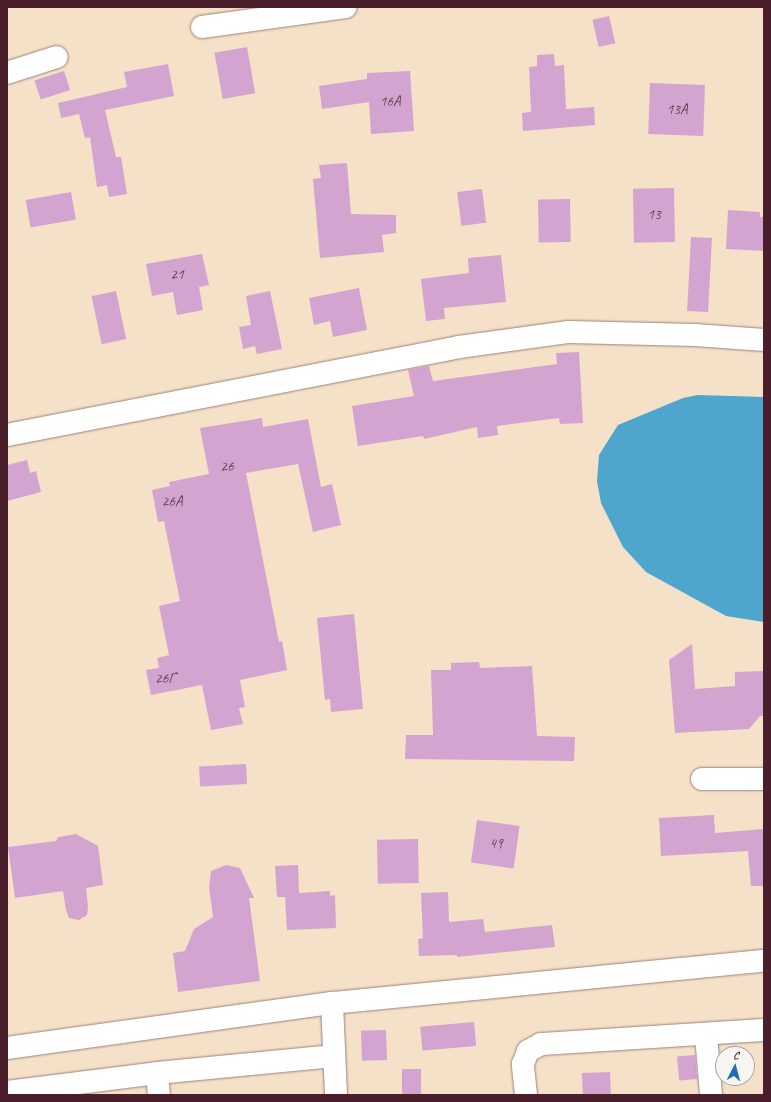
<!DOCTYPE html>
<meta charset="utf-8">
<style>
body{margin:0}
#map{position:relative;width:771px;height:1102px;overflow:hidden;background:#f4e1c7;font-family:Caveat,sans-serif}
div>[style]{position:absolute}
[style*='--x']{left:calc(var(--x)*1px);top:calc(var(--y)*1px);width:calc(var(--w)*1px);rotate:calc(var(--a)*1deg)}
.water>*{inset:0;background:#4fa6cc}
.building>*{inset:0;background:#d3a4d0;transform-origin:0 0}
.roads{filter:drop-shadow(0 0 1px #9f8079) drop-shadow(0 0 1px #9f8079)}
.minor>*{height:22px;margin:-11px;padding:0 11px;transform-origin:11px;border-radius:11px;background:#fff}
span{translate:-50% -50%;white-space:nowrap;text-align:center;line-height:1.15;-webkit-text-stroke:3.5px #f6f6f2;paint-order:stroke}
.number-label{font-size:15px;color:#6c4054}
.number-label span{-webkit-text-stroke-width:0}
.frame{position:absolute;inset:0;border:8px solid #4a1f2b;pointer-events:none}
.north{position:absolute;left:715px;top:1046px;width:40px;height:40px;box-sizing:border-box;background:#f6f6f2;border:1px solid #b1a0a2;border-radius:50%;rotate:6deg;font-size:11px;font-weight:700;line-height:16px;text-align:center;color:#4a1f2b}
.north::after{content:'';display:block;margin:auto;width:14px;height:18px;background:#1f6fb2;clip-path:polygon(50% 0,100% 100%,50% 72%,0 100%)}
</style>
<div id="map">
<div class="water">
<i style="clip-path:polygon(698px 395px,764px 397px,764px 622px,726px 616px,646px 572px,623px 547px,601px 503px,597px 481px,599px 455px,618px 425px,683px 398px)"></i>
</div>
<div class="building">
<i style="left:609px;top:16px;width:28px;height:17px;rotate:77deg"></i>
<i style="left:247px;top:47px;width:47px;height:33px;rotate:80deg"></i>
<i style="clip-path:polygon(554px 54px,555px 66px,564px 65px,566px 109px,594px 107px,595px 125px,523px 131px,522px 113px,531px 112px,529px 67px,537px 66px,537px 55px)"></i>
<i style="clip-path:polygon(168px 64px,174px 96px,105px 110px,116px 157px,121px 157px,127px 194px,109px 197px,107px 185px,97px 187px,90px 137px,85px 138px,79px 114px,61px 118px,58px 103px,127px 87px,124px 72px)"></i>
<i style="left:64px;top:71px;width:20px;height:31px;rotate:72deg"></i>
<i style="clip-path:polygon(410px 71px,414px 131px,371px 134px,369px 102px,322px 109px,319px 86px,367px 79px,367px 73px)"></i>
<i style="left:650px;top:83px;width:55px;height:51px;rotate:2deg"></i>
<i style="clip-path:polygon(347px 163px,351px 214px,396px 215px,396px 233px,382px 235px,384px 252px,320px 258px,313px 179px,321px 178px,319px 165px)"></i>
<i style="left:674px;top:188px;width:54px;height:41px;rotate:89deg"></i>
<i style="left:482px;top:189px;width:34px;height:25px;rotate:83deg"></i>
<i style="left:71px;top:192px;width:28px;height:46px;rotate:80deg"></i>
<i style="left:570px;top:199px;width:43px;height:32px;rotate:89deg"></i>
<i style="clip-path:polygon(728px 210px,760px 212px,760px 217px,764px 217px,764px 251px,726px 249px)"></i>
<i style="left:691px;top:237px;width:21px;height:74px;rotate:3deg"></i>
<i style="clip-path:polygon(202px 254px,209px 285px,199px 287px,203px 310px,177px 315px,173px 292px,152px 296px,146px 264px)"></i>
<i style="clip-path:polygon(501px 255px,506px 302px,444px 308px,445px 319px,426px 321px,421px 279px,469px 273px,468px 258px)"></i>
<i style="clip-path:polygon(359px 288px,367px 330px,333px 337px,330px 321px,314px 325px,309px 298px)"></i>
<i style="left:116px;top:291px;width:49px;height:25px;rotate:78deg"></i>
<i style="clip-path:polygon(270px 291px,282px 349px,257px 354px,255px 346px,243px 349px,239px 327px,251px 325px,246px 296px)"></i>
<i style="clip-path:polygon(579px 352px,583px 423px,560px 424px,559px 418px,497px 426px,498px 435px,478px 438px,477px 427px,424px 439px,423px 436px,358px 446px,352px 406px,414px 396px,408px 370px,429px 366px,433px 381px,557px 364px,556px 353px)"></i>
<i style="clip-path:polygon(262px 418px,263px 427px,308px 419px,321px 487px,332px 484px,341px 525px,313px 532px,298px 464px,246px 473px,279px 642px,282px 641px,287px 670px,240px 680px,245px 707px,239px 708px,243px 724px,211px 730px,202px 685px,151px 695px,146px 670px,159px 668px,157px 658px,169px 655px,159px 606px,180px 601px,164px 521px,158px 522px,152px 490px,170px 486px,169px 482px,209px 474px,200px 428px)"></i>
<i style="clip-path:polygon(27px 460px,30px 473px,36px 471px,41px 492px,7px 501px,7px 465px)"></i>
<i style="clip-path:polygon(354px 614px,363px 709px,331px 712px,330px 699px,325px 700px,317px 618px)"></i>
<i style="clip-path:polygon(692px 644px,695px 689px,735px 686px,735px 672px,764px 671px,764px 716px,760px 716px,749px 729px,675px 733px,669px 660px)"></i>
<i style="clip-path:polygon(479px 662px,480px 668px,532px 666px,537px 736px,575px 737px,574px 761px,405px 759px,406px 735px,433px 735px,431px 670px,451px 670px,451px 663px)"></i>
<i style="left:246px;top:764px;width:20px;height:47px;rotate:87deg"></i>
<i style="clip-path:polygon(714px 815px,715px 833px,764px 829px,764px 886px,751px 886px,748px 851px,661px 856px,659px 818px)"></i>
<i style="left:477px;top:820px;width:43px;height:43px;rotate:8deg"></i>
<i style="clip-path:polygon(76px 834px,98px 846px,103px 885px,86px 888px,88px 907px,87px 915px,79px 920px,69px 918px,66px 910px,63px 891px,15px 898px,8px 847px,56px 841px,58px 837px)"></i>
<i style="left:418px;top:839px;width:44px;height:41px;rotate:89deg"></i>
<i style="clip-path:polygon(226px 865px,240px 868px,254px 898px,249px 898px,260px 981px,178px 992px,173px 953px,185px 951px,194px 929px,213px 917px,209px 887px,211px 871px)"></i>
<i style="clip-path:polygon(298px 865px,299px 893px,330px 891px,330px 896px,335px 895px,336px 928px,287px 930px,285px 897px,277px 897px,275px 866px)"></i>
<i style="clip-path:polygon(448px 892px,449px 922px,483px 919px,485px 932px,552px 925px,555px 947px,457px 957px,457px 955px,419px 956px,418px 939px,423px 938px,421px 893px)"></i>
<i style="left:474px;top:1022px;width:24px;height:54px;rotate:85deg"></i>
<i style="left:386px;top:1030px;width:30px;height:25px;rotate:88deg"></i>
<i style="left:695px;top:1055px;width:24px;height:18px;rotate:85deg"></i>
<i style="left:402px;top:1069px;width:19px;height:26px"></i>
<i style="left:610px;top:1072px;width:23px;height:28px;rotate:88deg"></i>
</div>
<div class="roads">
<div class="minor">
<i style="--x:202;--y:27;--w:145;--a:-7.9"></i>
<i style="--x:7;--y:73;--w:52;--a:-17.7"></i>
<i style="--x:7;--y:435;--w:460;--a:-11"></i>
<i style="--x:459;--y:347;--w:111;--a:-7.8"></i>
<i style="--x:569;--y:332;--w:126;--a:1.4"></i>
<i style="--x:695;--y:335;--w:69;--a:4.1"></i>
<i style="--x:702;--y:779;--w:62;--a:0"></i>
<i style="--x:332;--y:1003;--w:92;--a:87.5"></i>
<i style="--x:706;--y:1035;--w:60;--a:85.2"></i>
<i style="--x:7;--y:1048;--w:328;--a:-7.9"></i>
<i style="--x:332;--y:1003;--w:434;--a:-5.6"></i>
<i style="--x:157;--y:1073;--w:22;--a:85"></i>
<i style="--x:7;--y:1092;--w:151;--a:-7.2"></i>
<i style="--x:157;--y:1073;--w:178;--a:-5.5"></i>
<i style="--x:526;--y:1095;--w:31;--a:-96"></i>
<i style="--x:523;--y:1064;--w:14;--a:-69"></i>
<i style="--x:528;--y:1051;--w:15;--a:-28"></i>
<i style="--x:541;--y:1044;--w:223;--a:-3.6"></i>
</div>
</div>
<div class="number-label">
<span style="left:390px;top:102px">16А</span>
<span style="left:677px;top:110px">13А</span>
<span style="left:654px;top:215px">13</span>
<span style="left:177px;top:275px">21</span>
<span style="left:227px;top:467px">26</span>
<span style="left:172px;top:502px">26А</span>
<span style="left:165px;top:679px">26Г</span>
<span style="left:496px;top:844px">49</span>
</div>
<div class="frame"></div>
<div class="north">С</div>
</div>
